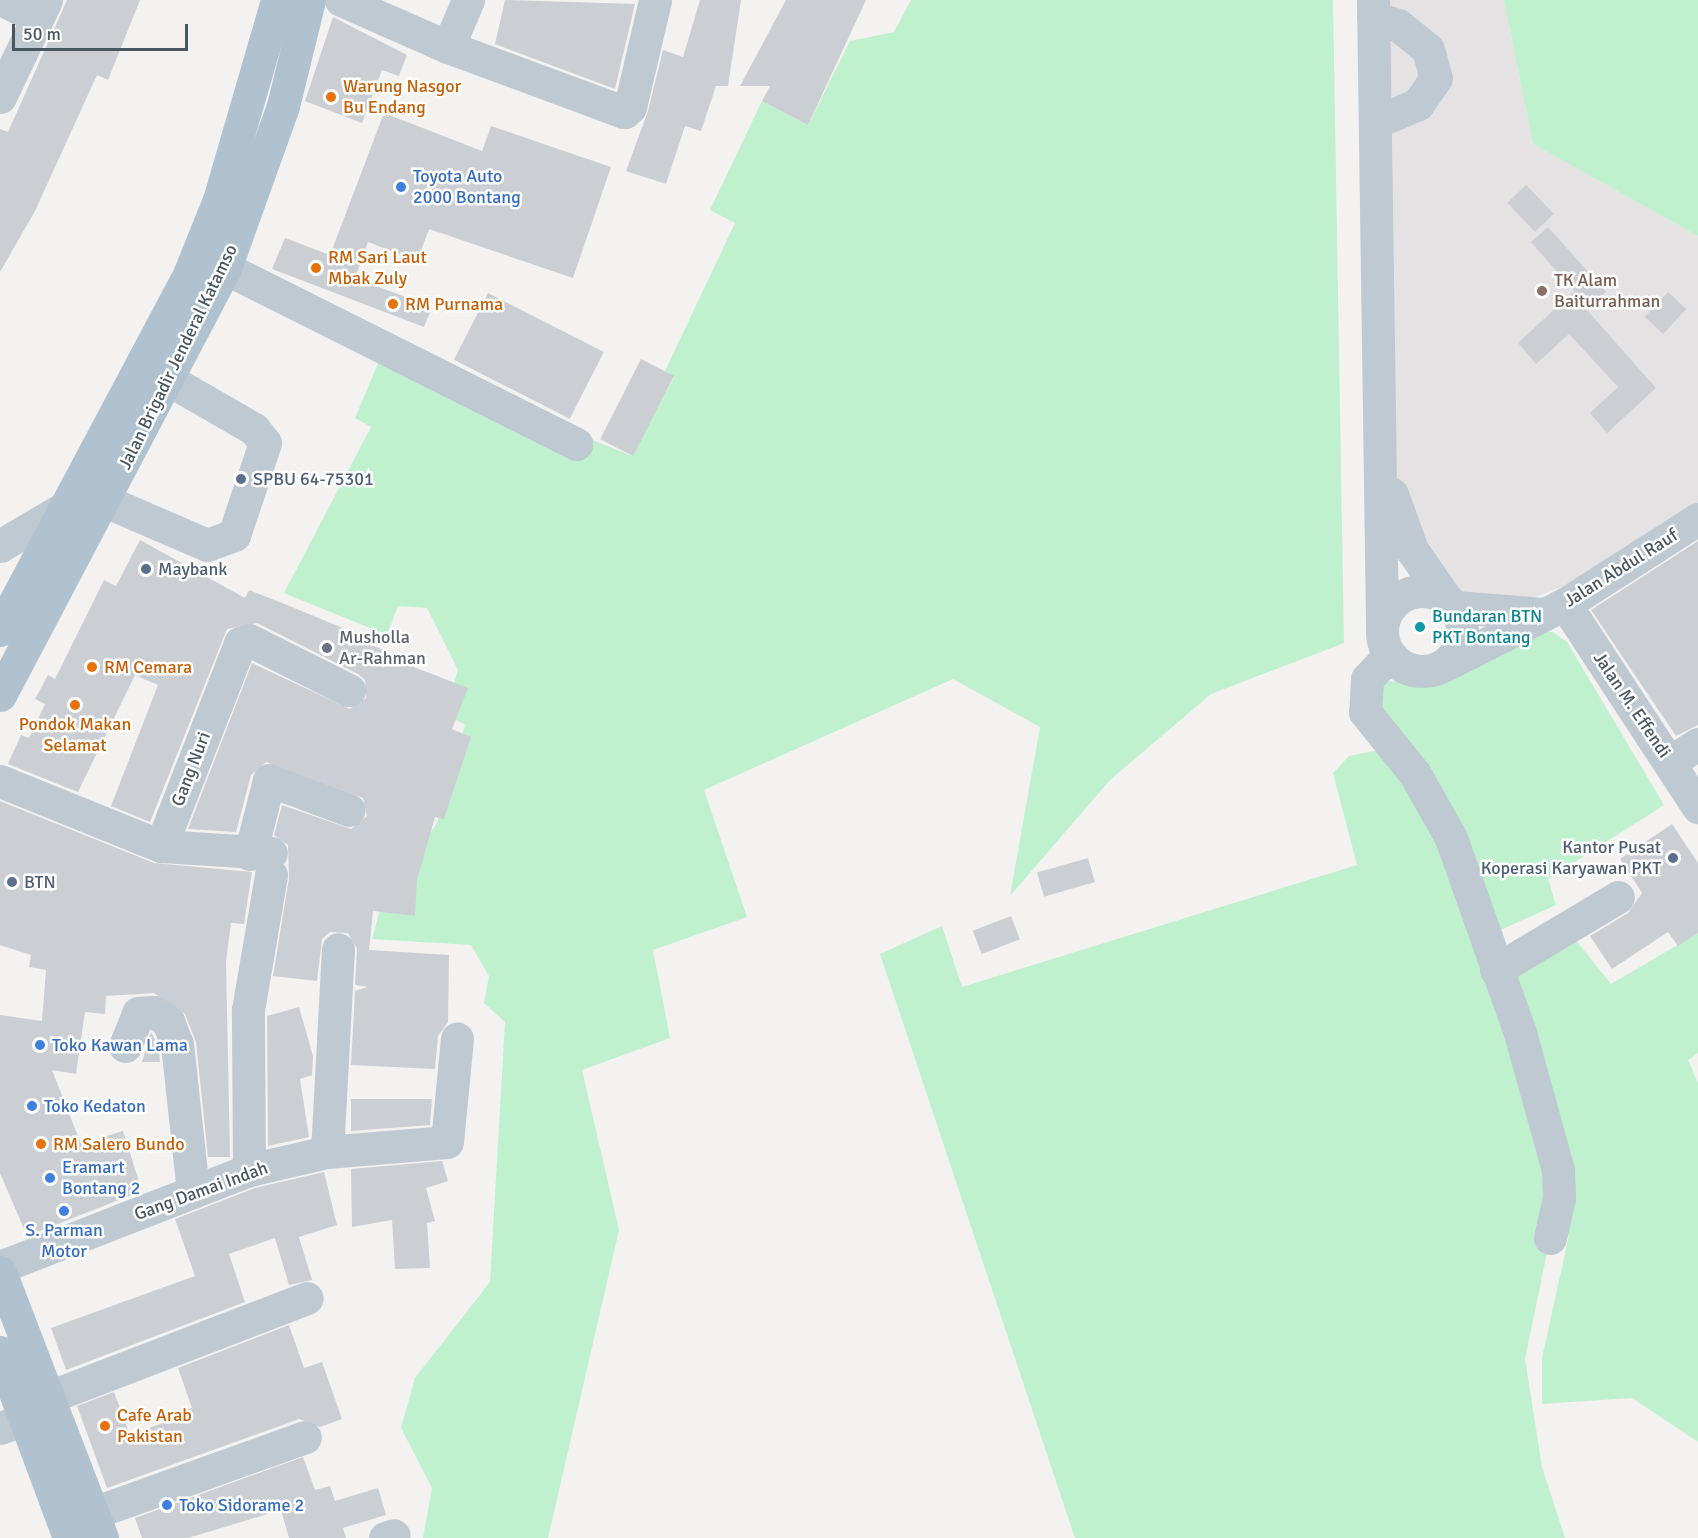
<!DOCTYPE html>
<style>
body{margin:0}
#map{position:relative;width:1698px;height:1538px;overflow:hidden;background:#f4f1f1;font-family:Signika,sans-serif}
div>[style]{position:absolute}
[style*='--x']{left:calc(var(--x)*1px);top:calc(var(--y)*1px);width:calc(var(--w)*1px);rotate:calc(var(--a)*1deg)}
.education>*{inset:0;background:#e5e2e3}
.green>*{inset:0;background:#bff1cf}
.building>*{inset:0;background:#cbcfd4;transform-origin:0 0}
.minor>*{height:33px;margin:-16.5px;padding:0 16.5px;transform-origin:16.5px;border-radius:16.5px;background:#bfc9d1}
.minor>.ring{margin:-16.5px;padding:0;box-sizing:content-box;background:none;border:33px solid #bfc9d1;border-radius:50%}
.major>*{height:33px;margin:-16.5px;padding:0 16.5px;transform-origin:16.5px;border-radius:16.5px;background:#b0c2d0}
.dots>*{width:16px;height:16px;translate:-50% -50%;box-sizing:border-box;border:3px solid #fff;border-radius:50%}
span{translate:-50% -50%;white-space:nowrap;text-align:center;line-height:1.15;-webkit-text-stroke:5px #fff;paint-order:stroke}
.food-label{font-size:18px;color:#c56008}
.left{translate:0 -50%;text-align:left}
.shop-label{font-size:18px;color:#366cbe}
.education-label{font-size:18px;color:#785e54}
.street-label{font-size:18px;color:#485660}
.service-label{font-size:18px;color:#4e5e75}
.right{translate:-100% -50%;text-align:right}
.culture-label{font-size:18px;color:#0d838f}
.worship-label{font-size:18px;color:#5b616d}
.scale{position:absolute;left:12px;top:24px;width:176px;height:27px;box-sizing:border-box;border:3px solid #485660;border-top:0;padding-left:8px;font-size:18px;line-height:21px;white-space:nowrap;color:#485660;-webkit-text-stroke:4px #fff;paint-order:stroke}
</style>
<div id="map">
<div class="education">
<i style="clip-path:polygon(1378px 0,1504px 0,1533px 144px,1698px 236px,1698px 505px,1587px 577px,1523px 602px,1461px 595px,1429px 578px,1394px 478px)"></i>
</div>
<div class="green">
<i style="clip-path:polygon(911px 0,1333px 0,1344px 643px,1211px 694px,1110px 780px,1010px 896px,1040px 727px,953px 679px,704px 790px,747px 917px,653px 950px,670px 1038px,582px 1070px,619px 1230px,548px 1538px,423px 1538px,432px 1488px,401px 1428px,415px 1378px,490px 1282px,505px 1022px,484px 1003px,489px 976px,471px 945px,372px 939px,381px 906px,437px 823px,465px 725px,445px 713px,458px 670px,427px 608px,398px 606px,387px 635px,284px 593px,371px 427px,355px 418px,382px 354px,632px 456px,674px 377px,665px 371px,735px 223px,710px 210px,762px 101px,808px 125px,850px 41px,894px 32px)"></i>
<i style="clip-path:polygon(1504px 0,1698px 0,1698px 236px,1533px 144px)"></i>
<i style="clip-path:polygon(1535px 632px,1553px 632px,1567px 642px,1664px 805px,1548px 879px,1556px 905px,1485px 937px,1539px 1100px,1550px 1238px,1525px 1359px,1542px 1467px,1565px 1538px,1075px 1538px,880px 954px,942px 926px,962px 987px,1357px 865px,1333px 773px,1349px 756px,1389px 748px,1367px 679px,1427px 685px)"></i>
<i style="clip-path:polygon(1698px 933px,1698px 1053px,1688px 1060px,1698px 1083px,1698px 1442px,1632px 1398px,1542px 1404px,1542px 1358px,1568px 1240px,1574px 1172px,1514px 978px,1574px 938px,1611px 984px)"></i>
</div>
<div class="building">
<i style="clip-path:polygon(67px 0,140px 0,108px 80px,97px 75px,35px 211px,0 272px,0 129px,8px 132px)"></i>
<i style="clip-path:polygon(505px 0,635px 4px,615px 89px,495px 44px)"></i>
<i style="clip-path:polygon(700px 0,741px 0,728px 86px,716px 86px,701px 131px,685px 126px,666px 184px,626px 171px,648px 111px,663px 50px,683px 57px)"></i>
<i style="clip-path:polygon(786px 0,866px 0,808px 125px,762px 101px,770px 86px,740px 86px)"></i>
<i style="clip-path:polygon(333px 17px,407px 55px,399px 76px,382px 70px,362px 123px,305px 101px)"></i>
<i style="clip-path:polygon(384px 113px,482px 151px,491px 126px,611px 167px,573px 278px,429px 229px,417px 261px,368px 242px,355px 278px,432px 307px,424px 327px,272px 269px,285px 238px,330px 255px)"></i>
<i style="left:1526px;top:185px;width:40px;height:26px;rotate:46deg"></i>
<i style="clip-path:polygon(1548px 227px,1606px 292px,1586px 309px,1656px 388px,1607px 433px,1590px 413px,1618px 387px,1569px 334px,1536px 364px,1518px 343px,1574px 291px,1531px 242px)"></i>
<i style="left:1668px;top:292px;width:25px;height:34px;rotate:43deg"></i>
<i style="left:488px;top:293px;width:130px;height:75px;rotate:27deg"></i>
<i style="left:641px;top:359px;width:37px;height:90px;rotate:27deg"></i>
<i style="clip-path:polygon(140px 540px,245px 598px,249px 590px,282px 603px,360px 635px,359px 640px,403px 658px,401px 662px,468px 688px,452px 729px,471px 737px,444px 819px,435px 817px,417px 880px,415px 916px,373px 911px,369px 950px,449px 955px,448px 1022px,438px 1036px,435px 1069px,351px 1065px,355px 991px,368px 987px,355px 985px,357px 949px,348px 933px,330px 932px,322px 939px,317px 981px,273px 976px,289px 878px,288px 845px,274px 835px,282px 805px,351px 829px,367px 816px,363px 798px,266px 762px,251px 775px,236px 832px,188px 829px,252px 663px,350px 709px,366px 698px,365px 680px,358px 674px,257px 623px,227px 629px,150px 822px,111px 806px,158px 685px,135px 675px,78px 792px,8px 764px,21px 735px,29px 738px,45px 704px,35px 699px,48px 675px,55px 679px,104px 580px,116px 586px)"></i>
<i style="clip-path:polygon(1698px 541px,1698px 725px,1676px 736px,1591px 610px)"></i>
<i style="clip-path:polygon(0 801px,154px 863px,252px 872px,244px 924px,231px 923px,226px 962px,230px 1157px,208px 1157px,196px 1042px,185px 1014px,154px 993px,106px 996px,105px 1014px,85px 1012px,76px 1074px,52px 1070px,81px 1144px,123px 1131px,142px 1191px,27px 1236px,0 1173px,0 1015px,42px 1021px,46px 970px,29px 967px,31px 955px,0 945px)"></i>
<i style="clip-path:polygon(1672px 824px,1698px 863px,1698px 933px,1678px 946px,1668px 932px,1612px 969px,1590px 936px,1628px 913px,1642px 893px,1620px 859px)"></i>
<i style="left:1088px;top:858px;width:25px;height:53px;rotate:74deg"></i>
<i style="left:1011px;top:916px;width:25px;height:41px;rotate:69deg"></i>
<i style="clip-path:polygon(299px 1007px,313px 1056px,312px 1075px,300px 1079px,309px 1137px,268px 1146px,267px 1016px)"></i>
<i style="clip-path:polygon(151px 1032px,159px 1048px,160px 1062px,142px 1062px)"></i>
<i style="clip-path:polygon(351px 1099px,432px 1099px,430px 1125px,351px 1131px)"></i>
<i style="clip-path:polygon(442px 1161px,448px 1181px,426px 1188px,435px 1221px,427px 1223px,430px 1268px,395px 1269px,392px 1220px,352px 1227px,351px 1169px)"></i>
<i style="clip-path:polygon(324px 1172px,337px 1225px,299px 1237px,312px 1280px,289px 1285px,275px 1238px,229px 1254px,245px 1302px,66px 1370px,51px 1328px,195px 1276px,175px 1219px,255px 1188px)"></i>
<i style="clip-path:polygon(289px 1325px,304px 1368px,322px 1362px,342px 1419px,320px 1427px,299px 1419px,107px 1488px,77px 1406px,114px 1392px,130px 1435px,179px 1417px,177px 1413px,192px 1408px,178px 1368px)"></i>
<i style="clip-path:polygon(303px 1457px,315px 1490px,330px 1486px,335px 1501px,378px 1488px,386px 1515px,343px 1528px,346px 1538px,289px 1538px,281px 1510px,188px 1538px,142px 1538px,135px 1518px)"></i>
</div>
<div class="minor">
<i style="--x:3;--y:0;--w:38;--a:27"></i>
<i style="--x:341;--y:0;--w:117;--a:23.7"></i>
<i style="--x:448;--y:47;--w:51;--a:-66.9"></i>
<i style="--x:1373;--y:0;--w:624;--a:89.17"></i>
<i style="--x:1373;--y:17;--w:26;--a:18"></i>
<i style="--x:1398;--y:25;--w:38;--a:39"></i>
<i style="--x:1428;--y:49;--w:30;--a:75"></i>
<i style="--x:1436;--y:78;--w:32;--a:125"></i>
<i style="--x:1418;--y:104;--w:46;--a:156.8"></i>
<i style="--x:448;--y:47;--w:188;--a:20.3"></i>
<i style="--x:624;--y:112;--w:8;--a:-40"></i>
<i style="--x:630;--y:107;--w:110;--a:-76.8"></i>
<i style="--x:0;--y:97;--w:107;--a:-64.6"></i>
<i style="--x:225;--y:268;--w:393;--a:26.6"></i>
<i style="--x:1392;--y:494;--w:59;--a:70.3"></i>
<i style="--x:1412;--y:550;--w:56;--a:55.2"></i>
<i style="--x:105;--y:501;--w:111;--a:23.3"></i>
<i style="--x:207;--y:545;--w:29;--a:-20"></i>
<i style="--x:234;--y:535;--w:97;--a:-71.4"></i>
<i style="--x:265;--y:443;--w:18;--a:-128"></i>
<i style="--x:254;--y:429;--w:98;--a:-150"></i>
<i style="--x:0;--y:546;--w:78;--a:-30.8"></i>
<i class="ring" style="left:1382px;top:591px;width:47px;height:47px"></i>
<i style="--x:1565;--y:604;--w:243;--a:56.8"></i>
<i style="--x:1455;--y:607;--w:88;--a:4.5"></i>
<i style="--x:1390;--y:655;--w:33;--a:134"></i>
<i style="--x:1367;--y:679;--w:33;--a:93"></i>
<i style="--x:1365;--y:712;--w:80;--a:51.1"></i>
<i style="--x:1415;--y:774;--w:73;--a:60.6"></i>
<i style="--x:1451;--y:838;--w:207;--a:70.5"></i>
<i style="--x:1520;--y:1033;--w:142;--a:74.5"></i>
<i style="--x:1558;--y:1170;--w:28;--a:88"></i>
<i style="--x:1559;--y:1198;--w:41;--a:102.7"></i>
<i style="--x:1447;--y:664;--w:132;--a:-27"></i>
<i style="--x:1565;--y:604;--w:158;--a:-32.6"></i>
<i style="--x:1670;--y:762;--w:33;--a:-33"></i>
<i style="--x:0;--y:781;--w:174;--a:22"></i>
<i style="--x:161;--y:846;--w:218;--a:-68.7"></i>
<i style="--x:240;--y:643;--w:9;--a:-18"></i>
<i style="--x:249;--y:640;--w:112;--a:26.6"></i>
<i style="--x:161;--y:846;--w:110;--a:3.6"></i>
<i style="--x:250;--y:854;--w:76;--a:-75.6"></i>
<i style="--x:269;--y:780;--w:85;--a:20.6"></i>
<i style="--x:1496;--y:970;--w:142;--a:-30.9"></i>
<i style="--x:125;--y:1046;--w:35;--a:-68"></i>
<i style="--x:138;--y:1013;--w:16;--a:-4"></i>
<i style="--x:154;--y:1012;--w:17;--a:33"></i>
<i style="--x:168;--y:1021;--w:25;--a:69"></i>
<i style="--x:177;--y:1044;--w:149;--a:83.8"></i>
<i style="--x:327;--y:1152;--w:203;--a:-86.9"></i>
<i style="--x:249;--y:1170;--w:160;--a:-90.4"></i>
<i style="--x:248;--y:1010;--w:137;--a:-80.3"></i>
<i style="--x:0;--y:1267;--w:267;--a:-21.3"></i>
<i style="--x:249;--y:1170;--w:80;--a:-13"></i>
<i style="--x:327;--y:1152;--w:120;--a:-4.8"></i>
<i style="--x:447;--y:1142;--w:104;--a:-84.5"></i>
<i style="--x:49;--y:1397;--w:276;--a:-21"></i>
<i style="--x:0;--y:1428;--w:28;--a:-19"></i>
<i style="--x:93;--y:1513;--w:225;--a:-19.7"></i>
<i style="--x:385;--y:1538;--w:9;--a:-18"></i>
</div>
<div class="major">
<i style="--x:0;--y:630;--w:405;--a:-62"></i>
<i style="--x:190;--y:272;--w:78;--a:-68.1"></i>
<i style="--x:219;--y:200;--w:208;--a:-73.8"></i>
<i style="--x:0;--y:695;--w:483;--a:-62.2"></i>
<i style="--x:225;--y:268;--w:172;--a:-70.3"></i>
<i style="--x:283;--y:106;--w:109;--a:-76.2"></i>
<i style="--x:0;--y:1272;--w:285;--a:69"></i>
<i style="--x:0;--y:1352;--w:198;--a:69.6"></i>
</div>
<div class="dots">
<i style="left:331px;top:97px;background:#e8710a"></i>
<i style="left:401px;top:187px;background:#3f7fe0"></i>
<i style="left:316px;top:268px;background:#e8710a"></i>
<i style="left:1542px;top:291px;background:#8d6e63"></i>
<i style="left:393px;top:304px;background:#e8710a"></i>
<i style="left:241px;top:479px;background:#5c6f8a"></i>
<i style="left:146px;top:569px;background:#5c6f8a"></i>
<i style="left:1420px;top:627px;background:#0f9aa8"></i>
<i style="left:327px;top:648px;background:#6b7280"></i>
<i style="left:92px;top:667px;background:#e8710a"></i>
<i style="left:75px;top:705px;background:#e8710a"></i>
<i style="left:1673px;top:858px;background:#5c6f8a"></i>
<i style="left:12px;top:882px;background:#5c6f8a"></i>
<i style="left:40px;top:1045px;background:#3f7fe0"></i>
<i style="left:32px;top:1106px;background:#3f7fe0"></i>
<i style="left:41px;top:1144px;background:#e8710a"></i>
<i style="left:50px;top:1178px;background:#3f7fe0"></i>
<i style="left:64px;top:1211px;background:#3f7fe0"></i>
<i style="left:105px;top:1426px;background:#e8710a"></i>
<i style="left:167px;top:1505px;background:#3f7fe0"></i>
</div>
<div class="food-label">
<span class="left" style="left:343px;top:97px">Warung Nasgor<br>Bu Endang</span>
<span class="left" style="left:328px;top:268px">RM Sari Laut<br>Mbak Zuly</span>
<span class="left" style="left:405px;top:304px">RM Purnama</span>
<span class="left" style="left:104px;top:667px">RM Cemara</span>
<span style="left:75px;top:735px">Pondok Makan<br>Selamat</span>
<span class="left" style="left:53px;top:1144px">RM Salero Bundo</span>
<span class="left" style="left:117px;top:1426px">Cafe Arab<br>Pakistan</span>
</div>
<div class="shop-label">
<span class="left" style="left:413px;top:187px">Toyota Auto<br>2000 Bontang</span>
<span class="left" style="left:52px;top:1045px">Toko Kawan Lama</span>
<span class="left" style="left:44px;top:1106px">Toko Kedaton</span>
<span class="left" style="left:62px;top:1178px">Eramart<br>Bontang 2</span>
<span style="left:64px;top:1241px">S. Parman<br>Motor</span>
<span class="left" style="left:179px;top:1505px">Toko Sidorame 2</span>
</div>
<div class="education-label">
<span class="left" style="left:1554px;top:291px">TK Alam<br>Baiturrahman</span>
</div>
<div class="street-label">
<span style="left:178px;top:357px;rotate:-64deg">Jalan Brigadir Jenderal Katamso</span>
<span style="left:1621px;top:568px;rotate:-32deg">Jalan Abdul Rauf</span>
<span style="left:1632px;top:705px;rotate:56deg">Jalan M. Effendi</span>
<span style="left:191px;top:769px;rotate:-69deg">Gang Nuri</span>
<span style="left:201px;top:1191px;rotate:-20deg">Gang Damai Indah</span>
</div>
<div class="service-label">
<span class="left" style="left:253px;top:479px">SPBU 64-75301</span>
<span class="left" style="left:158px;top:569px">Maybank</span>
<span class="right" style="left:1661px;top:858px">Kantor Pusat<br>Koperasi Karyawan PKT</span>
<span class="left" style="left:24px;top:882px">BTN</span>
</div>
<div class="culture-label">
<span class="left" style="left:1432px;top:627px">Bundaran BTN<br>PKT Bontang</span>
</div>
<div class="worship-label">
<span class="left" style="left:339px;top:648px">Musholla<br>Ar-Rahman</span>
</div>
<div class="scale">50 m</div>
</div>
